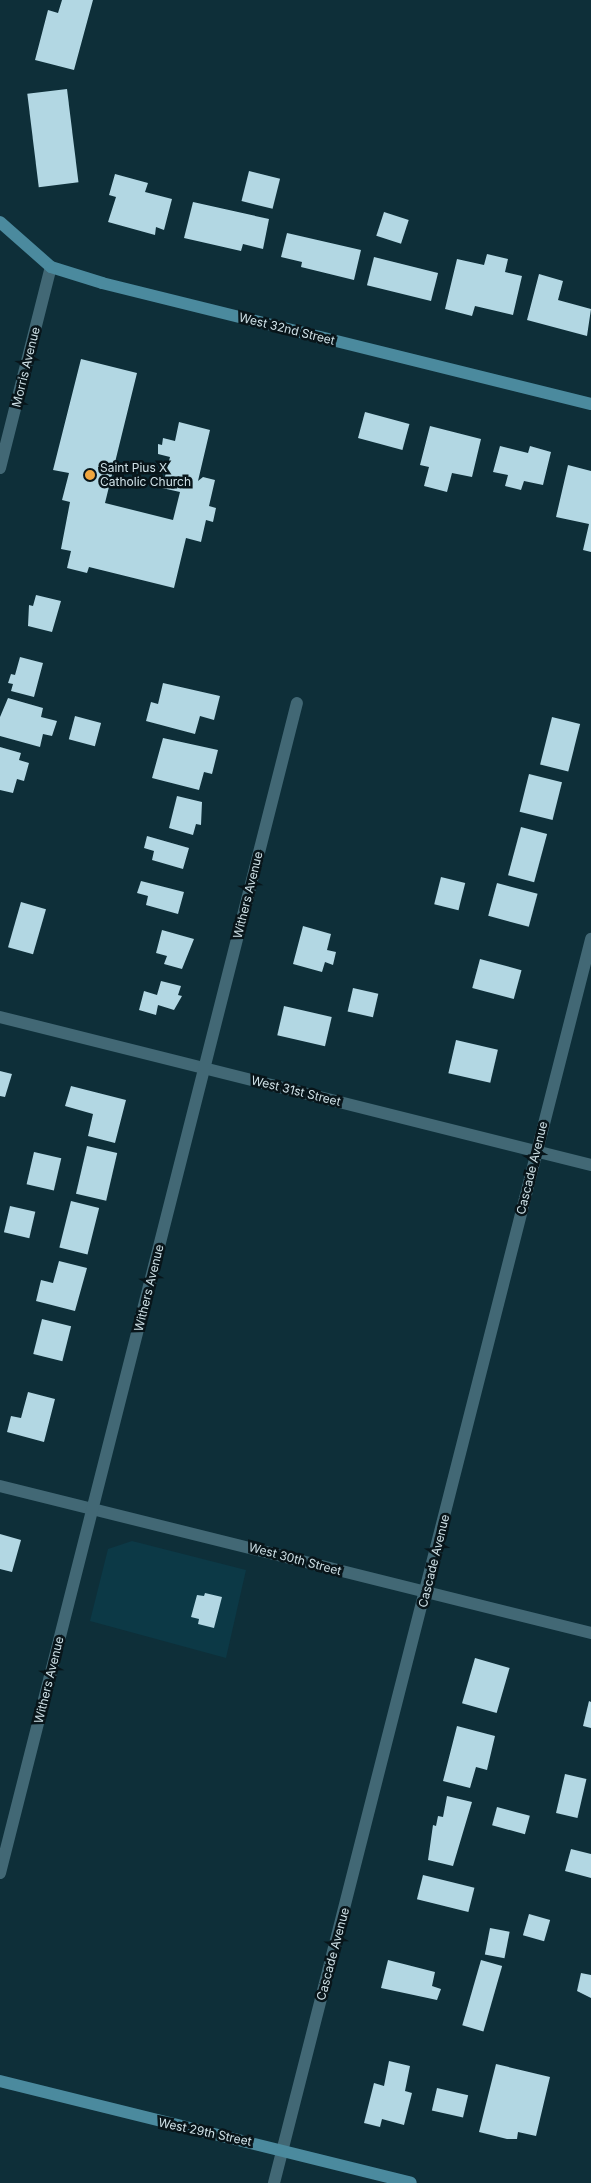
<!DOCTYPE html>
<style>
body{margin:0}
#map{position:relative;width:591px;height:2183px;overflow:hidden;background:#0e2f39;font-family:Inter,sans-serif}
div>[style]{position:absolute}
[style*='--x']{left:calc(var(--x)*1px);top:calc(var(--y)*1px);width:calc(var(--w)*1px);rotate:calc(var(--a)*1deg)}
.built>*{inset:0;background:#0c3946}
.building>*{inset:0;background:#b2d7e3;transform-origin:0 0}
.street>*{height:12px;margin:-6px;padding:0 6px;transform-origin:6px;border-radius:6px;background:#426875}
.secondary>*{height:12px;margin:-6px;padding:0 6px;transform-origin:6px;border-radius:6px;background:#4b8a9e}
.dots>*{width:14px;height:14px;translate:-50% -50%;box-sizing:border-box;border:2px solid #08151a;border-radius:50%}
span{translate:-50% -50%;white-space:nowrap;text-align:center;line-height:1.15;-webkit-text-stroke:5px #08151a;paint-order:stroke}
.street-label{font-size:12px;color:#cfe1e7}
.poi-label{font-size:12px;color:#cfe1e7}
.left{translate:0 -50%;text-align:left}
</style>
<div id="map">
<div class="built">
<i style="clip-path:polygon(132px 1541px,246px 1570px,226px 1658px,90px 1621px,108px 1549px)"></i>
</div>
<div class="building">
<i style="clip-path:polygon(62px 0,93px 0,74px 70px,35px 60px,48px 10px,58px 13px)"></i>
<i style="left:67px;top:89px;width:94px;height:40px;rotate:83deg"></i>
<i style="left:249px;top:171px;width:32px;height:31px;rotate:14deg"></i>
<i style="clip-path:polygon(115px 174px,148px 183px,145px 192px,172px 199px,164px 230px,156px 227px,155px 235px,108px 222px,116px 197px,109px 195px)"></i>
<i style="clip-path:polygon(193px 202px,269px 219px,263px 249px,243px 244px,241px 251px,184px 238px)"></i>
<i style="left:384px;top:212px;width:26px;height:25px;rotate:18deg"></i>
<i style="clip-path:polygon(287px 233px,361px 250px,354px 280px,301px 267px,302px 262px,281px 257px)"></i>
<i style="clip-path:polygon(487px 254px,508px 259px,505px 272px,522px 276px,513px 315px,475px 306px,472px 316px,445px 309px,457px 259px,484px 265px)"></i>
<i style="left:374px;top:257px;width:66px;height:29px;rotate:14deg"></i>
<i style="clip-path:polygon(539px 274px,563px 281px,558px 300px,591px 309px,587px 336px,527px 320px)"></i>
<i style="clip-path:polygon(81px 359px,137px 373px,105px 503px,173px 520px,180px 492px,162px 488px,170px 457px,158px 454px,158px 444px,162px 445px,163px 438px,175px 441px,179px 422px,210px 430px,198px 481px,203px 477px,215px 480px,209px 506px,216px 508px,213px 522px,206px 520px,201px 542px,186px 538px,174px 588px,89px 567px,87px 573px,67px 568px,71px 551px,61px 549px,70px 502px,62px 500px,69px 473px,53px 470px)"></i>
<i style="left:365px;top:412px;width:46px;height:27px;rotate:15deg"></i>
<i style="clip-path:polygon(430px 426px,481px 439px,472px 477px,452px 473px,447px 492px,424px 486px,429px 467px,420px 465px)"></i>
<i style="clip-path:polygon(500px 446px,528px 453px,530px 446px,551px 452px,543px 485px,524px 481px,521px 490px,505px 486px,508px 475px,493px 472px)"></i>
<i style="clip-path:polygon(568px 465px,591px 471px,591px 552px,583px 550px,589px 524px,556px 517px)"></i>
<i style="clip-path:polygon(36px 595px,61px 601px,52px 632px,28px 626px,29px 605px,33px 606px)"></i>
<i style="clip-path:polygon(20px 657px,43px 663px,34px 697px,11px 691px,13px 684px,8px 683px,11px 674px,15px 675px)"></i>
<i style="clip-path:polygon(163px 683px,220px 696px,214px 720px,200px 716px,195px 734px,146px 721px,151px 702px,158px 704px)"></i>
<i style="clip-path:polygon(8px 698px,43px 708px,41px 717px,57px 721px,52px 736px,43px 734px,40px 747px,0 736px,0 717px)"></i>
<i style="left:75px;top:716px;width:27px;height:24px;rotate:15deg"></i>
<i style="left:552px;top:717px;width:29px;height:49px;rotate:14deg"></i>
<i style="clip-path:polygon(163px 738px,218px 750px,212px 774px,204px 772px,199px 790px,152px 778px)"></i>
<i style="clip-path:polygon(0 747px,21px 753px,19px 760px,29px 763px,24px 781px,17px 779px,13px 793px,0 790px)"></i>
<i style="left:529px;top:774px;width:34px;height:39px;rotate:14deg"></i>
<i style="clip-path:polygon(177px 796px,202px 802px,201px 825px,196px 824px,193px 835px,169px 828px)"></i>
<i style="left:521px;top:827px;width:27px;height:50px;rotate:15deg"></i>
<i style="clip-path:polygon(147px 836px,189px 848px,183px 869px,152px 860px,154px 851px,144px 848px)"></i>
<i style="left:441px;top:877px;width:25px;height:28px;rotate:14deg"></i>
<i style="clip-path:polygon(141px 881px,184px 892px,178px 914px,146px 905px,148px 896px,137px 893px)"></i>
<i style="left:497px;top:883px;width:42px;height:34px;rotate:15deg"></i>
<i style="left:21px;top:902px;width:26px;height:47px;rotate:16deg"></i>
<i style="clip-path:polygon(303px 926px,331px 934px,327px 950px,336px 952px,333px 965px,325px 962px,322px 972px,293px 964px)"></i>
<i style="clip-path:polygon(162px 930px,194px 939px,182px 969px,164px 964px,167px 956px,156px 953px)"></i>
<i style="left:480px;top:959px;width:43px;height:30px;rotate:15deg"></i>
<i style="clip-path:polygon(161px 981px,181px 986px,178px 995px,182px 996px,174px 1010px,158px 1005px,156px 1015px,139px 1010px,144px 991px,157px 995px)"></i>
<i style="left:353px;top:988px;width:26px;height:24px;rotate:13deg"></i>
<i style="left:284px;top:1006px;width:49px;height:30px;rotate:13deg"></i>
<i style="left:456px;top:1040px;width:43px;height:34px;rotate:13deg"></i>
<i style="clip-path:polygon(0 1071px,12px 1074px,5px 1097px,0 1096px)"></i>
<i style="clip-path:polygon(71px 1086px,126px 1100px,115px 1143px,88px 1136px,93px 1114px,65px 1106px)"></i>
<i style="left:87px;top:1146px;width:31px;height:49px;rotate:13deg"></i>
<i style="left:34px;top:1152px;width:28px;height:33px;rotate:13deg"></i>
<i style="left:71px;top:1201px;width:29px;height:48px;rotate:14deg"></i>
<i style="left:10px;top:1206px;width:26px;height:27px;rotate:13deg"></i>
<i style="clip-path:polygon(59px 1261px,87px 1268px,75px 1311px,36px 1301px,41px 1280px,53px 1283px)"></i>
<i style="left:42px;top:1319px;width:30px;height:36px;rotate:14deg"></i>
<i style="clip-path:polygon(28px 1392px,55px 1399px,44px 1442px,7px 1432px,11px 1416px,21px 1418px)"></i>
<i style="clip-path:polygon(0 1534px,21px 1540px,12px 1572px,0 1569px)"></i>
<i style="clip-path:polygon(205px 1593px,222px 1597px,214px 1628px,198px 1624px,199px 1619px,191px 1617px,197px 1595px,204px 1596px)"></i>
<i style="left:475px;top:1658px;width:36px;height:47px;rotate:16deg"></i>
<i style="clip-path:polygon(589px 1701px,591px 1702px,591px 1728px,583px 1726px)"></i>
<i style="clip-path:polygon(457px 1726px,495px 1736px,487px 1770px,476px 1767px,470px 1788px,443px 1781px)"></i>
<i style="left:565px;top:1774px;width:22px;height:40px;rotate:13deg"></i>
<i style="clip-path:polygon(447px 1796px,472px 1802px,453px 1866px,428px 1860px,433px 1825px,436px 1826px,438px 1816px,443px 1817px)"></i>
<i style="left:497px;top:1807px;width:34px;height:19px;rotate:15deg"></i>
<i style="clip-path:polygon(571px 1849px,591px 1854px,591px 1878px,565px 1871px)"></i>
<i style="left:423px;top:1875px;width:53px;height:25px;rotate:14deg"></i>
<i style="left:529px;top:1914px;width:22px;height:22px;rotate:16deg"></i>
<i style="left:490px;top:1928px;width:20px;height:27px;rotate:11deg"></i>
<i style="clip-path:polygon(388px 1960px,435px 1972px,432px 1986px,441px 1989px,437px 2000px,381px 1988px)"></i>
<i style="left:481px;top:1960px;width:22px;height:68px;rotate:16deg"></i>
<i style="clip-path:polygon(581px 1973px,591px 1975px,591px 1998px,577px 1991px)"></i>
<i style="clip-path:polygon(389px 2061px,410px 2066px,405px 2091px,412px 2093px,404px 2125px,382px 2119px,380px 2127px,364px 2123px,374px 2083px,384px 2086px)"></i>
<i style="clip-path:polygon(496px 2064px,550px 2077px,536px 2136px,518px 2132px,517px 2139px,507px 2139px,479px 2132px)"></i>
<i style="left:437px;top:2088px;width:32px;height:23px;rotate:13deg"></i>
</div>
<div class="street">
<i style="--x:0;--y:468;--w:207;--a:-75.8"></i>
<i style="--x:0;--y:1017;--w:609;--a:14.06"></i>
<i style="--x:0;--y:1486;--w:609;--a:13.97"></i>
<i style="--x:0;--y:1873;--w:1207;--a:-75.76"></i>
<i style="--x:274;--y:2183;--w:1284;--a:-75.7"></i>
</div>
<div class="secondary">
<i style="--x:0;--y:222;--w:68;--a:41.4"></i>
<i style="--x:51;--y:267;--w:53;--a:17.4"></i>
<i style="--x:102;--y:283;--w:504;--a:13.9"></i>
<i style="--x:0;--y:2081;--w:423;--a:13.9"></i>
</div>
<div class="dots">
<i style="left:90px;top:475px;background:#f0a63f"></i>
</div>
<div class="street-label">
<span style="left:287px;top:329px;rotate:14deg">West 32nd Street</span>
<span style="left:26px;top:367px;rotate:-76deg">Morris Avenue</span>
<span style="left:248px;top:895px;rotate:-76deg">Withers Avenue</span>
<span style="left:296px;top:1091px;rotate:14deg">West 31st Street</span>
<span style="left:532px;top:1168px;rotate:-76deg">Cascade Avenue</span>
<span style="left:149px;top:1288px;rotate:-76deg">Withers Avenue</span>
<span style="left:295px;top:1559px;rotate:15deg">West 30th Street</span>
<span style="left:434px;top:1561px;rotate:-76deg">Cascade Avenue</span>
<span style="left:49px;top:1680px;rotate:-76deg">Withers Avenue</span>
<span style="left:333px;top:1954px;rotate:-75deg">Cascade Avenue</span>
<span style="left:205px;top:2132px;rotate:12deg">West 29th Street</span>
</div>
<div class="poi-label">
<span class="left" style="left:100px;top:475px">Saint Pius X<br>Catholic Church</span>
</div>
</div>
